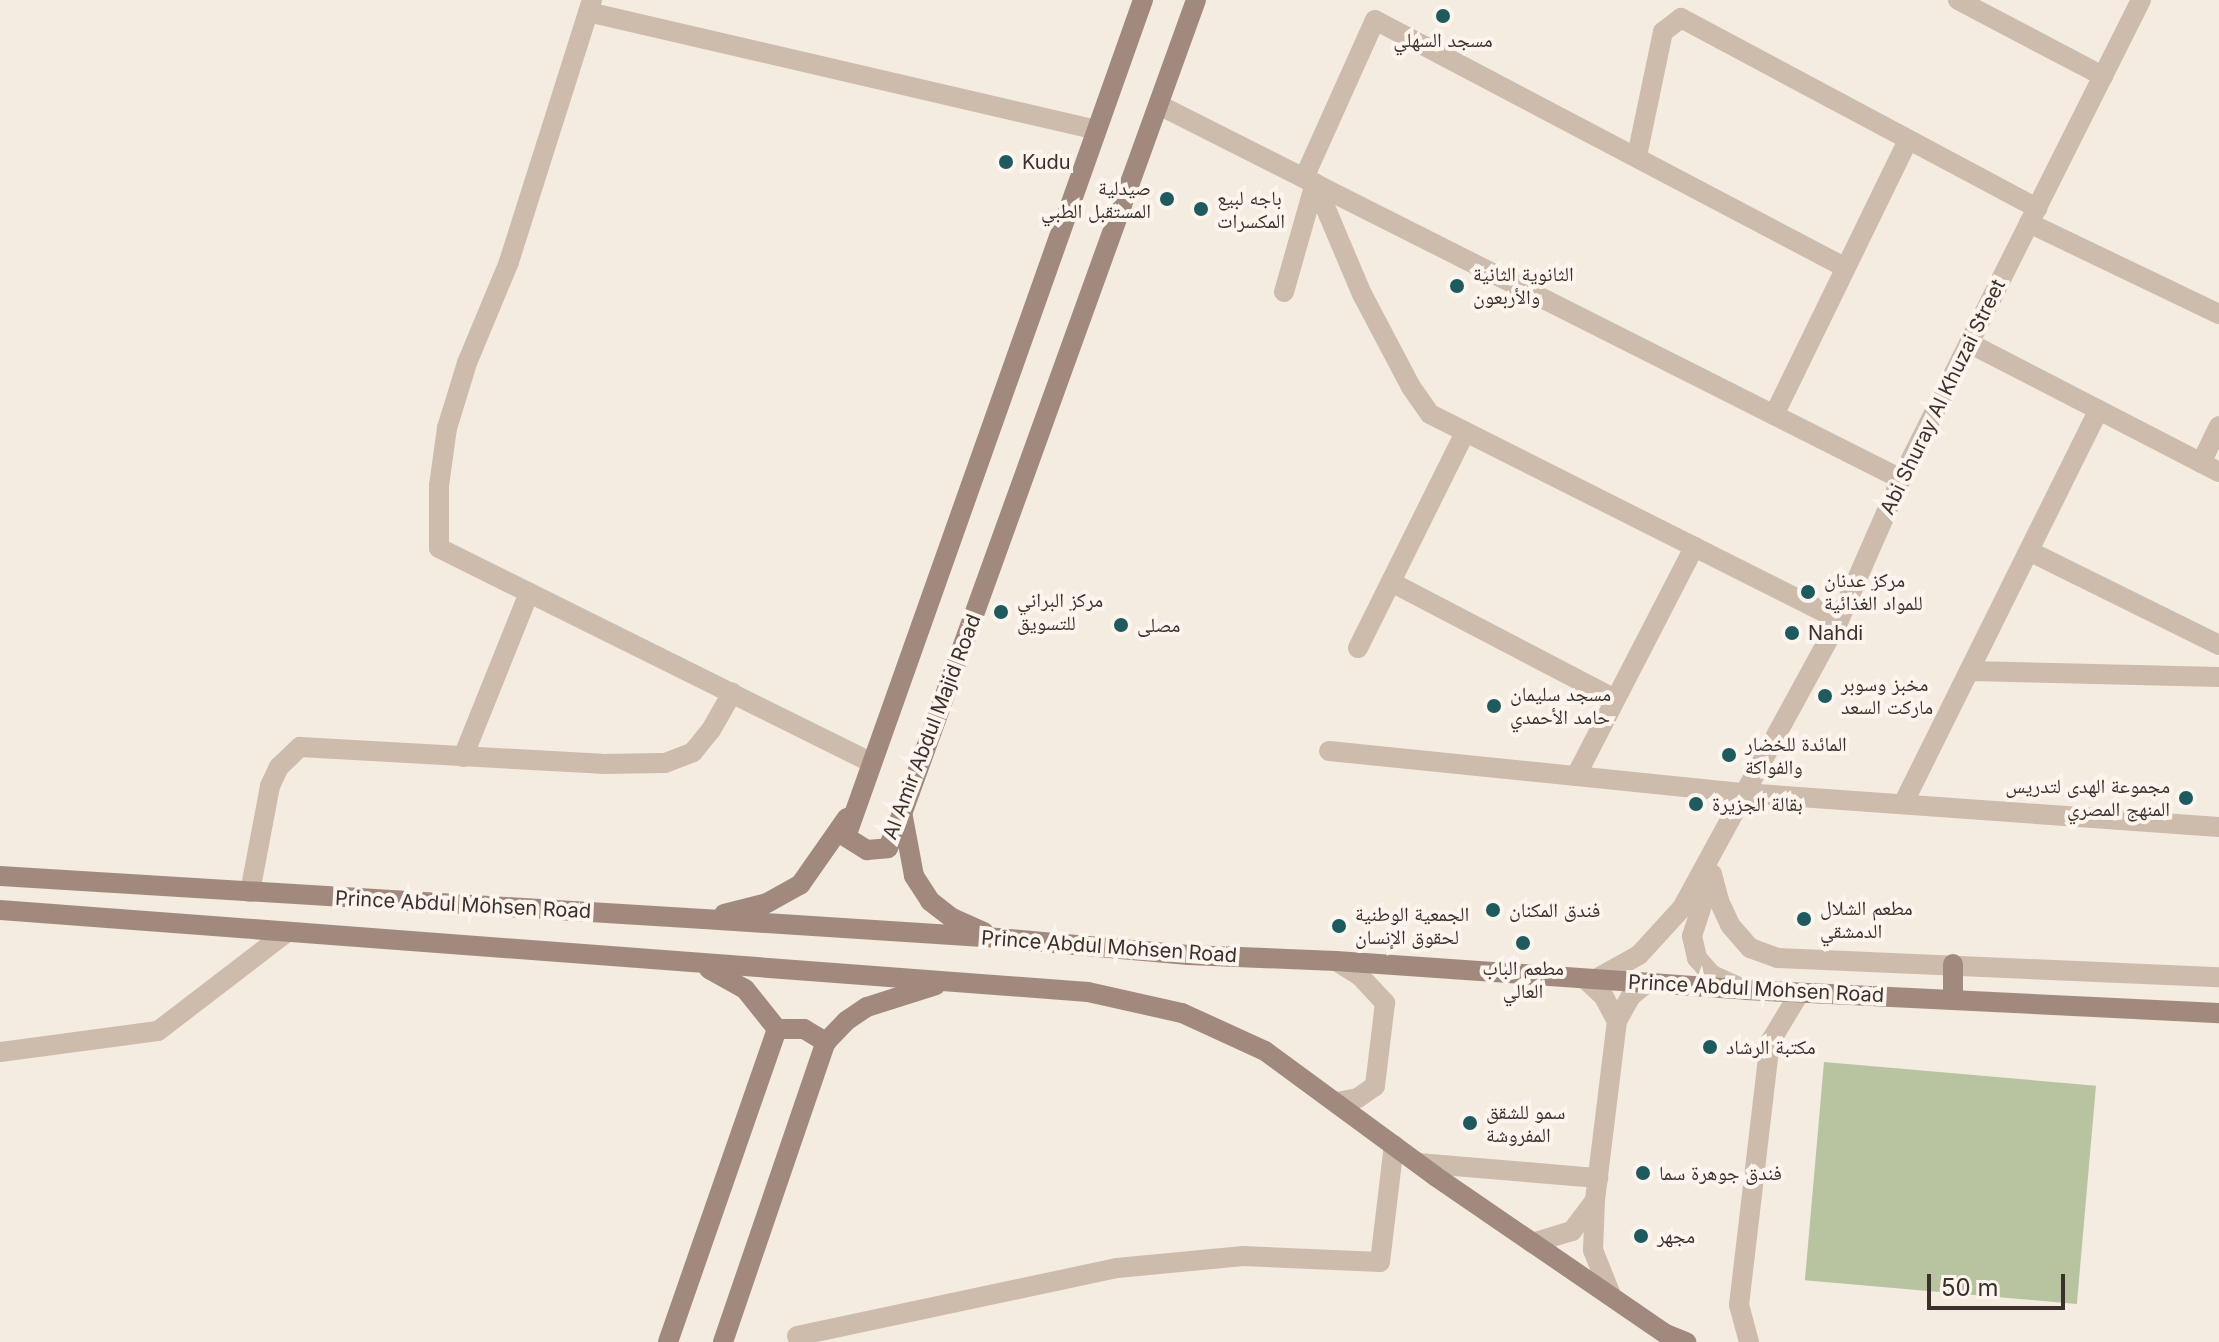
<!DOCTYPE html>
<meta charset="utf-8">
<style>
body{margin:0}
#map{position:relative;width:2219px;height:1342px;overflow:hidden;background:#f4ebe1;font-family:Inter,"Noto Naskh Arabic",sans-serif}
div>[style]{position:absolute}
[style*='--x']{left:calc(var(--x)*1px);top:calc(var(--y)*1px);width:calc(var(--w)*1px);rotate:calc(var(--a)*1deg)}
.green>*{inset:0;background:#b8c4a0;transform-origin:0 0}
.street>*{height:20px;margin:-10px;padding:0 10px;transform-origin:10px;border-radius:10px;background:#cdbbac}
.secondary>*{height:20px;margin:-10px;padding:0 10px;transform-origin:10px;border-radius:10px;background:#a18a7d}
.dots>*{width:22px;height:22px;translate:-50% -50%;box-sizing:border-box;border:4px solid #fbf5ee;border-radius:50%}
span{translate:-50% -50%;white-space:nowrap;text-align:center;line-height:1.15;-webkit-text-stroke:8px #fbf5ee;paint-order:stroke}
.poi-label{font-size:20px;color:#3b302b}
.left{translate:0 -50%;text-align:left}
.right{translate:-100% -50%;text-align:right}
.street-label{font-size:20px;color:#3b302b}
.scale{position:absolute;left:1927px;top:1274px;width:138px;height:36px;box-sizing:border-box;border:4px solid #3b302b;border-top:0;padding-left:10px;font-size:24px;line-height:28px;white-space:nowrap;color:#3b302b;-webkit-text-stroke:6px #fbf5ee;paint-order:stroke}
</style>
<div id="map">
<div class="green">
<i style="left:1824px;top:1062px;width:273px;height:219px;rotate:5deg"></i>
</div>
<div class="street">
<i style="--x:592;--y:0;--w:275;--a:107.6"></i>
<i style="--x:509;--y:262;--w:109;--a:112.6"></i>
<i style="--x:467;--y:363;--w:68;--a:107.1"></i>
<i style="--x:447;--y:428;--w:59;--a:97.9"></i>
<i style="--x:439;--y:486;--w:62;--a:90"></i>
<i style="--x:439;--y:548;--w:482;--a:26.4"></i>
<i style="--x:1958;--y:0;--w:164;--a:27.7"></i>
<i style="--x:588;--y:12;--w:522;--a:13.05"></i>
<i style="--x:1159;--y:105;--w:831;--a:26.75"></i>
<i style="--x:1637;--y:156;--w:127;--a:-78.2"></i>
<i style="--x:1663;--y:32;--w:23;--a:-38"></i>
<i style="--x:1681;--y:18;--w:404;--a:28.1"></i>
<i style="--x:1304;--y:178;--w:173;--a:-65.8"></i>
<i style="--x:1375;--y:20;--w:530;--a:27.77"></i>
<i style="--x:1315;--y:183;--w:121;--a:67.1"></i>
<i style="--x:1362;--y:294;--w:105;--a:62.2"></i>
<i style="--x:1411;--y:387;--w:33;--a:55"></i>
<i style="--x:1430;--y:414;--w:458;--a:26.7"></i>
<i style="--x:2029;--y:223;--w:211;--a:25.6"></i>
<i style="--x:1284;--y:292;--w:113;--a:-74.1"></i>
<i style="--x:1969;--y:343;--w:281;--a:27.3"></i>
<i style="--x:1774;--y:415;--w:306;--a:-64"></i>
<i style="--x:2201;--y:463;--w:41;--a:-64.1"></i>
<i style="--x:2029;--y:551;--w:212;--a:26.3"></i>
<i style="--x:1391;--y:582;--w:253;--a:27.6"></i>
<i style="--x:1358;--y:648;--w:241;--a:-63.6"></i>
<i style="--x:1969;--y:671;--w:250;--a:1.4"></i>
<i style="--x:1329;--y:751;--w:417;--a:5.8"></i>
<i style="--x:1744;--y:793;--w:476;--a:4.1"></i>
<i style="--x:463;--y:757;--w:177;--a:-68.1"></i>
<i style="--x:1576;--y:776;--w:258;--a:-62.7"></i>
<i style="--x:1903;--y:804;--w:440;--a:-63.6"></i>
<i style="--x:1712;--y:874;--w:28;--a:75"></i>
<i style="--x:1719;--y:901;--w:26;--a:65"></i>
<i style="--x:1730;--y:925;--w:30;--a:49"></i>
<i style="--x:1750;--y:948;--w:29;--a:20"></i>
<i style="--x:1777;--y:958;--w:442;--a:2.5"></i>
<i style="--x:1712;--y:875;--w:64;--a:108.2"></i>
<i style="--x:1692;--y:936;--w:23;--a:77"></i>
<i style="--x:1697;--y:958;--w:23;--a:49"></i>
<i style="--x:1712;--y:975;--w:34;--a:24"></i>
<i style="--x:250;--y:892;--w:108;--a:-79.3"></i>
<i style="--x:270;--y:786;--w:21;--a:-65"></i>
<i style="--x:279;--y:767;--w:29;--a:-44"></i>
<i style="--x:300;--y:747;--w:302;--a:3.2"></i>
<i style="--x:602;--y:764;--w:63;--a:-0.9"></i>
<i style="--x:665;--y:763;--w:30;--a:-21"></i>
<i style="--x:693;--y:752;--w:28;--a:-51"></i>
<i style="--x:711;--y:730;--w:43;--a:-60.4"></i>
<i style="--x:1336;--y:961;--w:28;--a:32"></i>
<i style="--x:1360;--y:976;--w:37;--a:47"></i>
<i style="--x:1385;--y:1003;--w:84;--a:96.9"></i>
<i style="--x:1375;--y:1086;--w:21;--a:145"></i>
<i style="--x:1358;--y:1098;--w:20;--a:169"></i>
<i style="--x:1585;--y:979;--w:26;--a:43"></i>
<i style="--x:1604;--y:997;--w:27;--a:62"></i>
<i style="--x:1594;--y:980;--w:51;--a:-29.1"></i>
<i style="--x:1639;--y:955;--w:64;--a:-47.5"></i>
<i style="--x:1682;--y:908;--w:328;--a:-61.4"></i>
<i style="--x:1839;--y:620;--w:154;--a:-66.3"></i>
<i style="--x:1901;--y:479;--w:536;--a:-63.39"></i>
<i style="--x:0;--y:1052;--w:159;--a:-7.6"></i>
<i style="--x:158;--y:1031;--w:163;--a:-37.5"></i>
<i style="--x:1418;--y:1163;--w:181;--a:4.8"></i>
<i style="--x:1532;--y:1243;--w:42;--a:-16.7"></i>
<i style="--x:1572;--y:1231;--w:35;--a:-53"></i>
<i style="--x:1611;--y:1295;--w:48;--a:-111.8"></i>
<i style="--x:1593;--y:1250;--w:50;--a:-87.7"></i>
<i style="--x:1595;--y:1200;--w:180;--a:-83"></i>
<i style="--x:1617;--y:1021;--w:29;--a:-61"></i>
<i style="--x:1631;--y:996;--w:22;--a:-39"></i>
<i style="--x:797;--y:1336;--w:327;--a:-12"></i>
<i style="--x:1117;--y:1268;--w:127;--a:-5.4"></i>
<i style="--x:1243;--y:1256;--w:137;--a:2.5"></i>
<i style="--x:1380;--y:1262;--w:118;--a:-83.2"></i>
<i style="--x:1749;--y:1342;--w:38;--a:-105"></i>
<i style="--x:1739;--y:1305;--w:265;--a:-83.3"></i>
<i style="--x:1770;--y:1042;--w:56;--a:-58.9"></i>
</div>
<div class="secondary">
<i style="--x:1143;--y:0;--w:888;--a:109.54"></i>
<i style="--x:846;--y:837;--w:25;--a:32"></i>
<i style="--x:867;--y:850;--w:21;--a:-5"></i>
<i style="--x:888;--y:848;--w:37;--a:-68"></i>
<i style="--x:902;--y:814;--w:865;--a:-70.14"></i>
<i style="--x:903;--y:817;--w:60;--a:79.4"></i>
<i style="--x:914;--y:876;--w:30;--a:57"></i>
<i style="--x:930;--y:901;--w:28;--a:38"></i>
<i style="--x:952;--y:918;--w:35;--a:24"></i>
<i style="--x:0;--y:876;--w:705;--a:3.5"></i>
<i style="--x:704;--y:919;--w:295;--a:3.7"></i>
<i style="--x:998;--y:938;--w:191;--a:5.1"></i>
<i style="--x:1188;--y:955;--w:148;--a:2.3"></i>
<i style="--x:1336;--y:961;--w:411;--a:4"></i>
<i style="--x:1746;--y:990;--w:474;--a:2.8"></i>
<i style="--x:0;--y:910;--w:1091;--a:4.31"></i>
<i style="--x:1088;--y:992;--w:96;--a:12.6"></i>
<i style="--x:1182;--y:1013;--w:91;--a:24.6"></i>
<i style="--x:1265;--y:1051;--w:211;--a:36.3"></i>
<i style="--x:1435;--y:1176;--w:280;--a:34.4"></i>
<i style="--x:1666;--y:1334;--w:22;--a:22"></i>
<i style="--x:724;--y:914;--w:44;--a:-14.3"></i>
<i style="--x:767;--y:903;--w:38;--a:-29"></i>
<i style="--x:800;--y:885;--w:82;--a:-55"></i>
<i style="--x:1953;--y:964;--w:36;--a:90"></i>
<i style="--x:709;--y:969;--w:41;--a:29.1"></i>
<i style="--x:745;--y:989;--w:51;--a:51.3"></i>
<i style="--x:668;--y:1342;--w:331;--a:-70.8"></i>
<i style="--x:777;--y:1029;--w:27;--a:0"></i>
<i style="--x:804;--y:1029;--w:26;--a:31"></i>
<i style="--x:723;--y:1342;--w:317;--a:-71.1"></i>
<i style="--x:826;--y:1042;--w:29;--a:-46"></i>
<i style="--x:846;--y:1021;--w:25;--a:-34"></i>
<i style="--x:867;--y:1007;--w:72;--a:-17.7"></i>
</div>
<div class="dots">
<i style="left:1443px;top:16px;background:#1f5a5e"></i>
<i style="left:1006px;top:162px;background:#1f5a5e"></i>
<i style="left:1167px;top:199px;background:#1f5a5e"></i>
<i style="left:1201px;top:209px;background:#1f5a5e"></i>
<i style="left:1457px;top:286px;background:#1f5a5e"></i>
<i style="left:1808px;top:592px;background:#1f5a5e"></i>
<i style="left:1001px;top:612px;background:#1f5a5e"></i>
<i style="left:1121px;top:625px;background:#1f5a5e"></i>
<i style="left:1792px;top:633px;background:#1f5a5e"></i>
<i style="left:1825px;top:696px;background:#1f5a5e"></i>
<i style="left:1494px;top:706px;background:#1f5a5e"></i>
<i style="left:1729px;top:755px;background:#1f5a5e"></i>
<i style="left:2186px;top:798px;background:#1f5a5e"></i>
<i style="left:1696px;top:804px;background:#1f5a5e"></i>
<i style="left:1493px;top:910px;background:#1f5a5e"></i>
<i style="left:1804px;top:919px;background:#1f5a5e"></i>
<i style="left:1339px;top:926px;background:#1f5a5e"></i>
<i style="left:1523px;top:943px;background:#1f5a5e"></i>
<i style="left:1710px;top:1047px;background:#1f5a5e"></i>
<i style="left:1470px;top:1123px;background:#1f5a5e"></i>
<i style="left:1643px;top:1173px;background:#1f5a5e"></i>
<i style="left:1641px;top:1236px;background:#1f5a5e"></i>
</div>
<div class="poi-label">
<span style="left:1443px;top:40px">مسجد السهلي</span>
<span class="left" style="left:1022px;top:162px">Kudu</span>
<span class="right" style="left:1151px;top:200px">صيدلية<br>المستقبل الطبي</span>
<span class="left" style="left:1217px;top:210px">باجه لبيع<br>المكسرات</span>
<span class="left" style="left:1473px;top:286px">الثانوية الثانية<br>والأربعون</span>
<span class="left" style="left:1824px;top:592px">مركز عدنان<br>للمواد الغذائية</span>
<span class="left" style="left:1017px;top:612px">مركز البراني<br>للتسويق</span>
<span class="left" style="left:1137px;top:625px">مصلى</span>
<span class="left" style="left:1808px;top:633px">Nahdi</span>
<span class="left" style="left:1841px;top:696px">مخبز وسوبر<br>ماركت السعد</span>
<span class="left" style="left:1510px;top:706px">مسجد سليمان<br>حامد الأحمدي</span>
<span class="left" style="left:1745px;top:756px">المائدة للخضار<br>والفواكة</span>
<span class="right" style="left:2170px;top:798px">مجموعة الهدى لتدريس<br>المنهج المصري</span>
<span class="left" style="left:1712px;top:804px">بقالة الجزيرة</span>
<span class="left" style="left:1820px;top:920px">مطعم الشلال<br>الدمشقي</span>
<span class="left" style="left:1509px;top:910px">فندق المكنان</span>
<span class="left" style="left:1355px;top:926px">الجمعية الوطنية<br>لحقوق الإنسان</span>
<span style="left:1523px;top:980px">مطعم الباب<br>العالي</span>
<span class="left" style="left:1726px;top:1047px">مكتبة الرشاد</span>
<span class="left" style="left:1486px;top:1124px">سمو للشقق<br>المفروشة</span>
<span class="left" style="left:1659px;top:1173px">فندق جوهرة سما</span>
<span class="left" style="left:1657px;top:1236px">مجهر</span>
</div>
<div class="street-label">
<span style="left:1943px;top:397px;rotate:-64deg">Abi Shuray Al Khuzai Street</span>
<span style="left:932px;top:727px;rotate:-69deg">Al Amir Abdul Majid Road</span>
<span style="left:463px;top:905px;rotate:3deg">Prince Abdul Mohsen Road</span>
<span style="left:1109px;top:947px;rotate:4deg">Prince Abdul Mohsen Road</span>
<span style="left:1756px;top:989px;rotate:3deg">Prince Abdul Mohsen Road</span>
</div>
<div class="scale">50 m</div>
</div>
